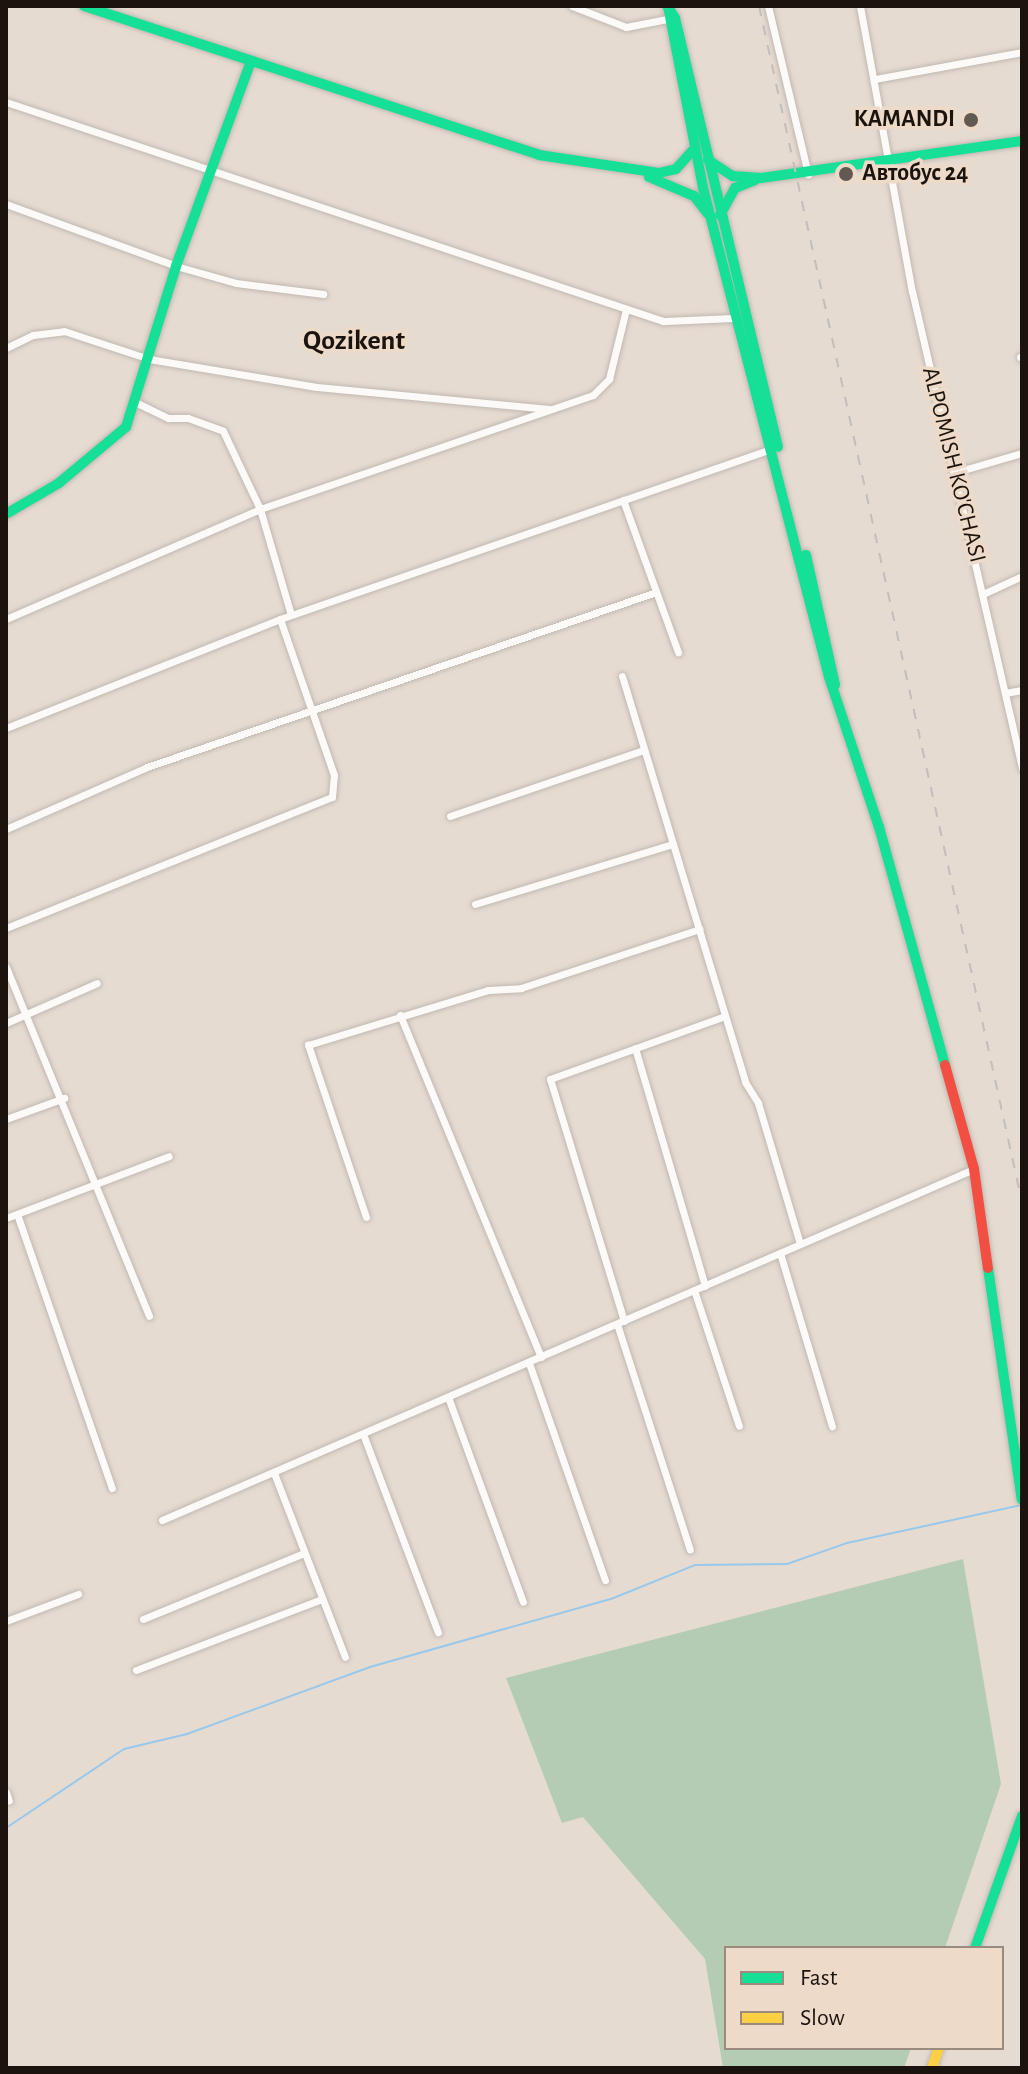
<!DOCTYPE html>
<meta charset="utf-8">
<style>
body{margin:0}
#map{position:relative;width:1028px;height:2074px;overflow:hidden;background:#e6dbd1;font-family:"Alegreya Sans",sans-serif}
div>[style]{position:absolute}
[style*='--x']{left:calc(var(--x)*1px);top:calc(var(--y)*1px);width:calc(var(--w)*1px);rotate:calc(var(--a)*1deg)}
.green>*{inset:0;background:#b5ccb4}
.stream>*{height:2px;margin:-1px;padding:0 1px;transform-origin:1px;border-radius:1px;background:#98c8eb}
.roads{filter:drop-shadow(0 0 2px #c0b8b1) drop-shadow(0 0 2px #c0b8b1)}
.street>*{height:7px;margin:-3.5px;padding:0 3.5px;transform-origin:3.5px;border-radius:3.5px;background:#fbfaf8}
.fast>*{height:10px;margin:-5px;padding:0 5px;transform-origin:5px;border-radius:5px;background:#16e098}
.slow>*{height:10px;margin:-5px;padding:0 5px;transform-origin:5px;border-radius:5px;background:#ffcf43}
.jam>*{height:10px;margin:-5px;padding:0 5px;transform-origin:5px;border-radius:5px;background:#f24e42}
.rail>*{height:2px;margin-top:-1px;transform-origin:0;background:repeating-linear-gradient(90deg,#c1bebc 0 10px,transparent 0 20px)}
.dots>*{width:22px;height:22px;translate:-50% -50%;box-sizing:border-box;border:4px solid #eedac9;border-radius:50%}
span{translate:-50% -50%;white-space:nowrap;text-align:center;line-height:1.15;-webkit-text-stroke:7px #eedac9;paint-order:stroke}
.poi-label{font-size:24px;color:#1b140e;font-weight:700}
.right{translate:-100% -50%;text-align:right}
.left{translate:0 -50%;text-align:left}
.street-label{font-size:24px;color:#1b140e}
.quarter-label{font-size:28px;color:#1b140e;font-weight:700}
.frame{position:absolute;inset:0;border:8px solid #1b140e;pointer-events:none}
.legend{position:absolute;left:724px;top:1946px;width:280px;height:104px;box-sizing:border-box;background:#eedac9;border:2px solid #9a8b7e;margin:0;padding:10px 14px;list-style:none;font-size:24px;color:#1b140e}
.legend li{display:flex;align-items:center;gap:16px;height:40px}
.legend b{width:40px;border:2px solid #9a8b7e}
</style>
<div id="map">
<div class="green">
<i style="clip-path:polygon(963px 1559px,1001px 1784px,945px 1948px,726px 1948px,726px 2048px,911px 2048px,904px 2068px,723px 2068px,705px 1959px,583px 1817px,562px 1823px,506px 1678px)"></i>
</div>
<div class="stream">
<i style="--x:6;--y:1828;--w:142;--a:-33.8"></i>
<i style="--x:124;--y:1749;--w:65;--a:-13.4"></i>
<i style="--x:187;--y:1734;--w:195;--a:-20.1"></i>
<i style="--x:370;--y:1667;--w:250;--a:-15.8"></i>
<i style="--x:611;--y:1599;--w:91;--a:-22"></i>
<i style="--x:695;--y:1565;--w:92;--a:-0.6"></i>
<i style="--x:787;--y:1564;--w:64;--a:-19.3"></i>
<i style="--x:847;--y:1543;--w:179;--a:-12.3"></i>
</div>
<div class="roads">
<div class="street">
<i style="--x:572;--y:6;--w:58;--a:21.3"></i>
<i style="--x:626;--y:27;--w:42;--a:-11"></i>
<i style="--x:768;--y:6;--w:173;--a:76.6"></i>
<i style="--x:860;--y:6;--w:290;--a:79.7"></i>
<i style="--x:912;--y:291;--w:490;--a:77"></i>
<i style="--x:875;--y:79;--w:149;--a:-10.4"></i>
<i style="--x:6;--y:102;--w:693;--a:18.43"></i>
<i style="--x:663;--y:321;--w:72;--a:-2.4"></i>
<i style="--x:6;--y:204;--w:181;--a:20"></i>
<i style="--x:176;--y:266;--w:62;--a:15.8"></i>
<i style="--x:236;--y:283;--w:88;--a:7.2"></i>
<i style="--x:6;--y:348;--w:30;--a:-26"></i>
<i style="--x:33;--y:335;--w:31;--a:-7"></i>
<i style="--x:64;--y:331;--w:89;--a:18.2"></i>
<i style="--x:149;--y:359;--w:170;--a:9.5"></i>
<i style="--x:317;--y:387;--w:233;--a:5.4"></i>
<i style="--x:1020;--y:357;--w:2;--a:0"></i>
<i style="--x:135;--y:402;--w:37;--a:26"></i>
<i style="--x:168;--y:418;--w:20;--a:0"></i>
<i style="--x:188;--y:418;--w:37;--a:20"></i>
<i style="--x:223;--y:431;--w:86;--a:64.6"></i>
<i style="--x:260;--y:509;--w:110;--a:73.7"></i>
<i style="--x:953;--y:473;--w:72;--a:-16.2"></i>
<i style="--x:623;--y:500;--w:162;--a:70.1"></i>
<i style="--x:985;--y:593;--w:41;--a:-24.7"></i>
<i style="--x:6;--y:619;--w:277;--a:-23.4"></i>
<i style="--x:260;--y:509;--w:352;--a:-18.9"></i>
<i style="--x:593;--y:395;--w:23;--a:-45"></i>
<i style="--x:609;--y:379;--w:72;--a:-76.3"></i>
<i style="--x:622;--y:676;--w:424;--a:73.1"></i>
<i style="--x:745;--y:1082;--w:25;--a:58"></i>
<i style="--x:758;--y:1103;--w:147;--a:73.4"></i>
<i style="--x:1005;--y:693;--w:17;--a:-10"></i>
<i style="--x:6;--y:728;--w:295;--a:-21.7"></i>
<i style="--x:280;--y:619;--w:520;--a:-19.1"></i>
<i style="--x:450;--y:816;--w:205;--a:-18.8"></i>
<i style="--x:6;--y:829;--w:154;--a:-23.7"></i>
<i style="--x:147;--y:767;--w:538;--a:-18.97"></i>
<i style="--x:475;--y:904;--w:207;--a:-16.9"></i>
<i style="--x:6;--y:928;--w:351;--a:-21.9"></i>
<i style="--x:332;--y:797;--w:22;--a:-85"></i>
<i style="--x:334;--y:775;--w:165;--a:-109.1"></i>
<i style="--x:6;--y:967;--w:377;--a:67.7"></i>
<i style="--x:400;--y:1015;--w:370;--a:67.6"></i>
<i style="--x:6;--y:1023;--w:99;--a:-23.7"></i>
<i style="--x:635;--y:1048;--w:248;--a:73.6"></i>
<i style="--x:6;--y:1119;--w:62;--a:-19.9"></i>
<i style="--x:17;--y:1214;--w:290;--a:70.9"></i>
<i style="--x:366;--y:1217;--w:182;--a:-108.6"></i>
<i style="--x:308;--y:1045;--w:188;--a:-17"></i>
<i style="--x:488;--y:990;--w:33;--a:-3"></i>
<i style="--x:521;--y:988;--w:188;--a:-18.3"></i>
<i style="--x:6;--y:1218;--w:174;--a:-20.8"></i>
<i style="--x:780;--y:1253;--w:181;--a:73.3"></i>
<i style="--x:694;--y:1290;--w:143;--a:71.7"></i>
<i style="--x:624;--y:1321;--w:253;--a:-107"></i>
<i style="--x:550;--y:1079;--w:186;--a:-19.8"></i>
<i style="--x:617;--y:1324;--w:237;--a:72.1"></i>
<i style="--x:529;--y:1363;--w:230;--a:70.7"></i>
<i style="--x:448;--y:1397;--w:218;--a:69.9"></i>
<i style="--x:363;--y:1434;--w:212;--a:69.3"></i>
<i style="--x:274;--y:1473;--w:197;--a:68.9"></i>
<i style="--x:162;--y:1520;--w:885;--a:-23.38"></i>
<i style="--x:143;--y:1619;--w:174;--a:-22.3"></i>
<i style="--x:6;--y:1621;--w:77;--a:-20.6"></i>
<i style="--x:136;--y:1670;--w:199;--a:-20.9"></i>
<i style="--x:6;--y:1792;--w:9;--a:72"></i>
</div>
<div class="fast">
<i style="--x:84;--y:6;--w:479;--a:18.1"></i>
<i style="--x:539;--y:155;--w:121;--a:8.5"></i>
<i style="--x:659;--y:173;--w:17;--a:-13"></i>
<i style="--x:676;--y:169;--w:28;--a:-48"></i>
<i style="--x:668;--y:6;--w:185;--a:79.1"></i>
<i style="--x:703;--y:188;--w:505;--a:75.55"></i>
<i style="--x:829;--y:677;--w:158;--a:71.6"></i>
<i style="--x:879;--y:827;--w:247;--a:74.5"></i>
<i style="--x:668;--y:7;--w:13;--a:58"></i>
<i style="--x:675;--y:18;--w:441;--a:76.5"></i>
<i style="--x:708;--y:160;--w:30;--a:33"></i>
<i style="--x:733;--y:176;--w:28;--a:4"></i>
<i style="--x:761;--y:178;--w:264;--a:-8.1"></i>
<i style="--x:649;--y:177;--w:49;--a:22.9"></i>
<i style="--x:694;--y:196;--w:23;--a:52"></i>
<i style="--x:720;--y:215;--w:31;--a:-61"></i>
<i style="--x:735;--y:188;--w:22;--a:-22"></i>
<i style="--x:6;--y:514;--w:61;--a:-30.3"></i>
<i style="--x:59;--y:483;--w:87;--a:-39.9"></i>
<i style="--x:126;--y:427;--w:169;--a:-72.7"></i>
<i style="--x:176;--y:266;--w:215;--a:-69.9"></i>
<i style="--x:806;--y:555;--w:133;--a:77.4"></i>
<i style="--x:988;--y:1268;--w:234;--a:81.7"></i>
<i style="--x:975;--y:1948;--w:140;--a:-70.4"></i>
</div>
<div class="slow">
<i style="--x:932;--y:2068;--w:21;--a:-71"></i>
</div>
<div class="jam">
<i style="--x:945;--y:1065;--w:108;--a:74.4"></i>
<i style="--x:974;--y:1169;--w:100;--a:82"></i>
</div>
</div>
<div class="rail">
<i style="--x:759;--y:6;--w:1225;--a:77.6"></i>
</div>
<div class="dots">
<i style="left:971px;top:120px;background:#625a52"></i>
<i style="left:846px;top:174px;background:#625a52"></i>
</div>
<div class="poi-label">
<span class="right" style="left:955px;top:120px">KAMANDI</span>
<span class="left" style="left:862px;top:174px">Автобус 24</span>
</div>
<div class="street-label">
<span style="left:953px;top:465px;rotate:76deg">ALPOMISH KO'CHASI</span>
</div>
<div class="quarter-label">
<span style="left:354px;top:341px">Qozikent</span>
</div>
<div class="frame"></div>
<ul class="legend">
<li><b style="height:10px;background:#16e098"></b>Fast</li>
<li><b style="height:10px;background:#ffcf43"></b>Slow</li>
</ul>
</div>
